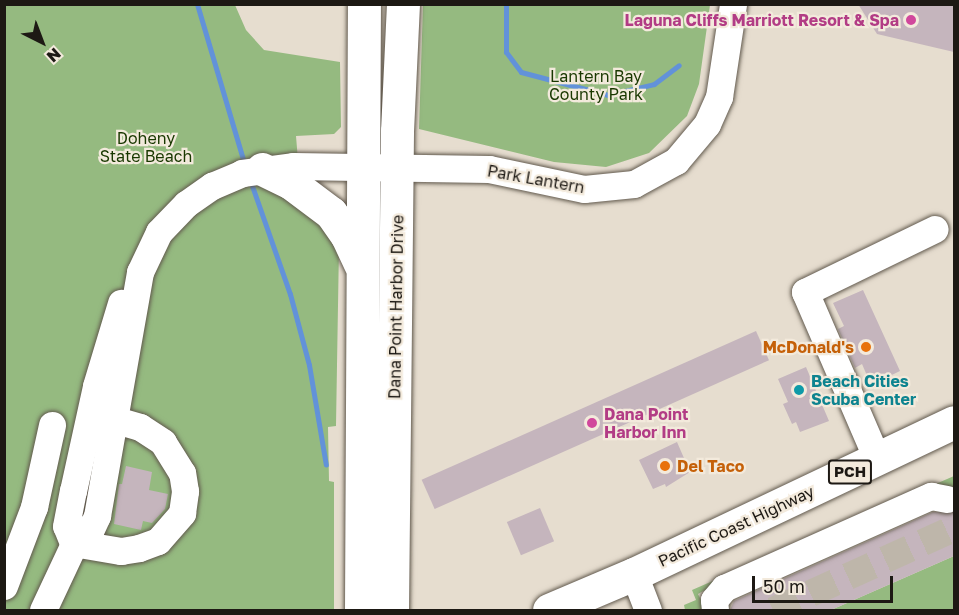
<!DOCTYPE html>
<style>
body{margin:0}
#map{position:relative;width:959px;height:615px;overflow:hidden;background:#e6ddcf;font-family:"Golos Text",sans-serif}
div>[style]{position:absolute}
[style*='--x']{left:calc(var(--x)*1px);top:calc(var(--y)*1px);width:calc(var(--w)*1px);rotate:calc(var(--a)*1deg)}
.green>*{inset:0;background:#95ba80}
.stream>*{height:5px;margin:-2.5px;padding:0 2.5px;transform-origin:2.5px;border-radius:2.5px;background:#6292d9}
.building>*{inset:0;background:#c5b5bd;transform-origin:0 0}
.minor-tunnel>*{height:27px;margin-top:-13.5px;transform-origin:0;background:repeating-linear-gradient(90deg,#beb6aa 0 27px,transparent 0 41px)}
.roads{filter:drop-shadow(0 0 2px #61594d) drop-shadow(0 0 2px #61594d)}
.minor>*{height:27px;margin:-13.5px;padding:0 13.5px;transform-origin:13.5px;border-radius:13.5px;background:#fff}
.major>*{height:33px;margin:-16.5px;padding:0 16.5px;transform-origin:16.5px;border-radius:16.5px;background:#fff}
.highway>*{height:33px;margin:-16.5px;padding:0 16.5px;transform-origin:16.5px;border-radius:16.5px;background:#fff}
.dots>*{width:16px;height:16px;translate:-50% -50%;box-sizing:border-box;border:3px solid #f3eadc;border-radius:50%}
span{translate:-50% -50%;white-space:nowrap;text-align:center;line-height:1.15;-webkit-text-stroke:4.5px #f3eadc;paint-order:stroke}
.shield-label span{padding:2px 4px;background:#f3eadc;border:2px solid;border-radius:4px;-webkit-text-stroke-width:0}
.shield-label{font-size:15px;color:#1d1914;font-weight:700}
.hotel-label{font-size:16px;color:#b23c85;font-weight:700}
.right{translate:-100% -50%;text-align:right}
.left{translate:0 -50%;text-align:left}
.park-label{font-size:16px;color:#193800}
.street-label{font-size:16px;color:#1d1914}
.food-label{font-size:16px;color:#c56008;font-weight:700}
.culture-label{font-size:16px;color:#0d838f;font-weight:700}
.frame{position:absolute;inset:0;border:6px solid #1d1914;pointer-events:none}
.north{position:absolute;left:12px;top:12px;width:60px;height:60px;-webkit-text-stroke:4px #f3eadc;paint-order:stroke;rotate:138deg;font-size:16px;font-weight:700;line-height:24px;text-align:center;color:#1d1914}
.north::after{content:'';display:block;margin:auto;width:21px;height:27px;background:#1d1914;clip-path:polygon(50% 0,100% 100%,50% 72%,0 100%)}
.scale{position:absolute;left:752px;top:576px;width:141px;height:27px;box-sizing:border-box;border:3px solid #1d1914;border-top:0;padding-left:8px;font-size:18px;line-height:21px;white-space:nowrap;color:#1d1914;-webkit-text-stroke:4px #f3eadc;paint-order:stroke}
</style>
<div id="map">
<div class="green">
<i style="clip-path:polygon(4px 5px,235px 5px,246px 30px,264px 50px,340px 62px,341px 127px,334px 134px,296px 136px,301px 197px,339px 246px,336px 426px,328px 427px,329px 481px,334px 482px,334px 610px,5px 610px)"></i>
<i style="clip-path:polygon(423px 5px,423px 4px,710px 5px,699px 84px,687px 116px,649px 153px,606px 167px,554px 162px,419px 129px)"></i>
<i style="clip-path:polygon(954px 476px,954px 495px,712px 586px,698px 594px,706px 610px,685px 610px,684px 605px,696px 600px,692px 590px)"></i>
<i style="clip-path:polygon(954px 556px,953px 610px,831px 610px)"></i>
</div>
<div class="stream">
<i style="--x:197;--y:4;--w:169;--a:73.5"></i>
<i style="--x:506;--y:4;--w:48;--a:90"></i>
<i style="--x:506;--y:52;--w:25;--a:53"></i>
<i style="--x:521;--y:72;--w:90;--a:14.8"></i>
<i style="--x:608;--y:95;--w:47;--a:-13.4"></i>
<i style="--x:654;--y:84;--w:31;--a:-37"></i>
<i style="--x:250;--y:180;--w:121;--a:70.7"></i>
<i style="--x:290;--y:294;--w:73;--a:75"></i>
<i style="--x:309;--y:365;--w:101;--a:80.4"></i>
</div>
<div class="building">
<i style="clip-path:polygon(858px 4px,954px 4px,954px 52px,877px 34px)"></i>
<i style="clip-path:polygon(863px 290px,900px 371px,871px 385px,862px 364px,855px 368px,838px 329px,844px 326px,833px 303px)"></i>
<i style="left:756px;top:331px;width:32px;height:366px;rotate:66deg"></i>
<i style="clip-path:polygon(806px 367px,829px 421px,800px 432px,796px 422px,792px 424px,783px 404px,788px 402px,778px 379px)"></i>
<i style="clip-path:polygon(677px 442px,690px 472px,666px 487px,665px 484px,653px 489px,639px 460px)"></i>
<i style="clip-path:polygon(126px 466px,152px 472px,149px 490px,168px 494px,165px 509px,152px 523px,143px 521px,141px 530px,114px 524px,119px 484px,122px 484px)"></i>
<i style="left:540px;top:508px;width:36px;height:36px;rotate:67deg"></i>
<i style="clip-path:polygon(933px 512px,954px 512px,954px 556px,831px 610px,730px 610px,734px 601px)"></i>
</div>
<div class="minor-tunnel">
<i style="--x:773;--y:610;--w:199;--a:-24.4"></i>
</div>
<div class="roads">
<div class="minor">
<i style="--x:877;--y:459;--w:182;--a:-113.3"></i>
<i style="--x:805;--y:292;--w:144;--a:-25.9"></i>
<i style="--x:73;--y:543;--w:21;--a:-35"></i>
<i style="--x:90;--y:531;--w:17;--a:-65"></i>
<i style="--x:97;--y:516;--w:248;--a:-80"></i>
<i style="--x:140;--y:272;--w:44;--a:-64.6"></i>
<i style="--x:159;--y:232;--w:39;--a:-46"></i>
<i style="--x:186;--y:204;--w:32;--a:-35"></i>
<i style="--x:212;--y:186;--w:33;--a:-23"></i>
<i style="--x:242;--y:173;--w:51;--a:-7.8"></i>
<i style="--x:293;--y:166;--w:196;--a:0.9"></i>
<i style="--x:489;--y:169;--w:97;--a:11.9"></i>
<i style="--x:584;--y:189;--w:50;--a:-5.7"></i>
<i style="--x:634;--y:184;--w:48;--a:-28.7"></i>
<i style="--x:676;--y:161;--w:48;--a:-50"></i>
<i style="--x:707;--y:124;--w:30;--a:-66"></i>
<i style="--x:719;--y:97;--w:94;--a:-81.4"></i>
<i style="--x:73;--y:543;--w:18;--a:-112"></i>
<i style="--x:66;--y:526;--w:36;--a:-79"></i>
<i style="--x:73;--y:491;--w:107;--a:-77.6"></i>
<i style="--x:96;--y:386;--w:87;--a:-73.2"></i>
<i style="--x:73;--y:543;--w:49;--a:9.5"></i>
<i style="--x:121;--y:551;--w:18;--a:-9"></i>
<i style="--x:139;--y:548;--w:20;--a:-20"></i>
<i style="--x:158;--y:541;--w:37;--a:-49"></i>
<i style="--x:182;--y:513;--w:22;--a:-82"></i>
<i style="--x:185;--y:491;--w:18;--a:-99"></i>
<i style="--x:182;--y:473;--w:36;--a:-122"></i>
<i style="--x:163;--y:442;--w:27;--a:-147"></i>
<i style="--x:140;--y:427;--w:36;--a:-164"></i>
<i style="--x:634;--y:574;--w:39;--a:69"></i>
<i style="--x:4;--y:586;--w:85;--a:-69.2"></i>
<i style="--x:34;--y:507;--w:84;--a:-77.6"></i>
<i style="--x:43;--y:610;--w:89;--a:-64.9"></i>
<i style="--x:715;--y:610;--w:10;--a:-96"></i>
<i style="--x:714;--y:600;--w:16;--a:-50"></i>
<i style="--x:724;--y:588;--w:227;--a:-24"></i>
<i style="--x:931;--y:496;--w:16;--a:11"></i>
</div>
<div class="major">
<i style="--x:262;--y:169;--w:32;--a:26"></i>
<i style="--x:291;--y:183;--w:50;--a:36.9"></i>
<i style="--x:331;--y:213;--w:28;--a:55"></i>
<i style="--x:347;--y:236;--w:31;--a:65"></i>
<i style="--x:361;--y:610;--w:606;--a:-89.72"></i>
<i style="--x:392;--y:610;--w:479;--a:-89.4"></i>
<i style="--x:397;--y:131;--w:127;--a:-87.3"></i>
</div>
<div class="highway">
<i style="--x:549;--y:610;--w:92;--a:-23"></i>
<i style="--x:634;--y:574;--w:354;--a:-25.4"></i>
</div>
</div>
<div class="dots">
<i style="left:911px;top:20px;background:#d1479c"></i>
<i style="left:866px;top:347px;background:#e8710a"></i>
<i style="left:799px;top:390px;background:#0f9aa8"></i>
<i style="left:592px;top:423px;background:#d1479c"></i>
<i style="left:665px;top:466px;background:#e8710a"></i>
</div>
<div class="shield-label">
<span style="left:850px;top:472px">PCH</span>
</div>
<div class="hotel-label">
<span class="right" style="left:899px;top:20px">Laguna Cliffs Marriott Resort &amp; Spa</span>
<span class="left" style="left:604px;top:423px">Dana Point<br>Harbor Inn</span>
</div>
<div class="park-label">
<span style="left:596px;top:85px">Lantern Bay<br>County Park</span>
<span style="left:146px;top:147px">Doheny<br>State Beach</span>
</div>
<div class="street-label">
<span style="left:536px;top:179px;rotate:10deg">Park Lantern</span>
<span style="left:396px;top:307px;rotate:-89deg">Dana Point Harbor Drive</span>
<span style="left:736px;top:526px;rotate:-25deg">Pacific Coast Highway</span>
</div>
<div class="food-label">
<span class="right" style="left:854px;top:347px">McDonald's</span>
<span class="left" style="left:677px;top:466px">Del Taco</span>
</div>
<div class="culture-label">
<span class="left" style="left:811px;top:390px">Beach Cities<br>Scuba Center</span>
</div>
<div class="frame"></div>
<div class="north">N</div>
<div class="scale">50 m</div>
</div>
